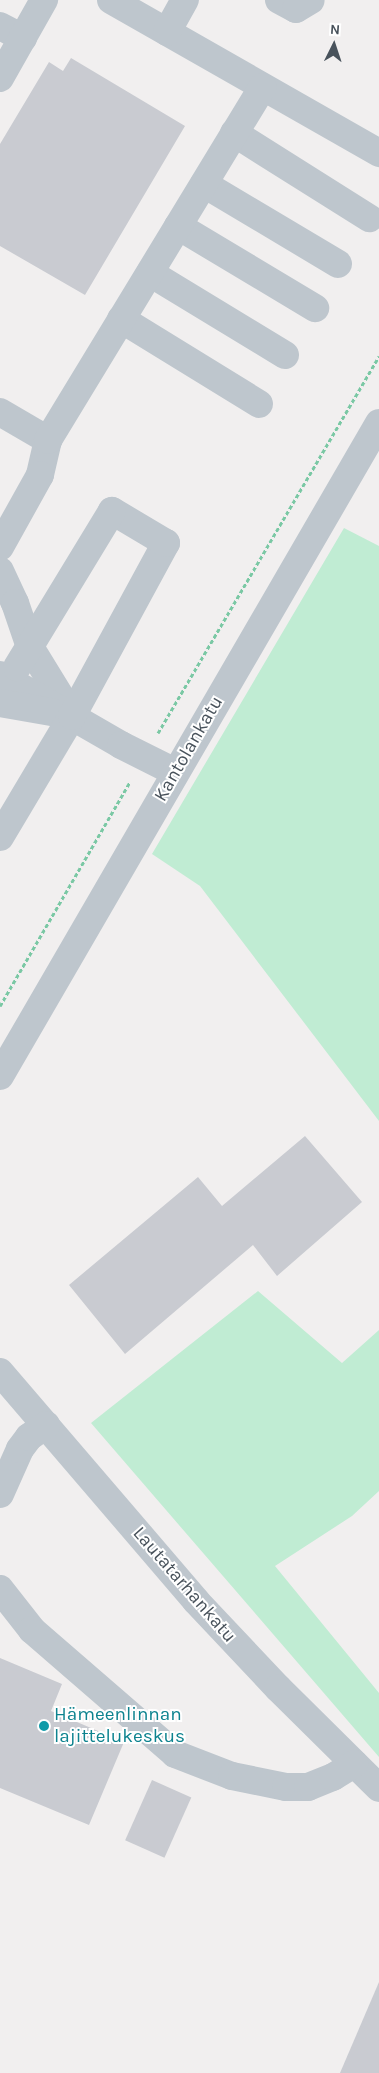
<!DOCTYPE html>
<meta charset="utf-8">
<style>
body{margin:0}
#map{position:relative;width:379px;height:2073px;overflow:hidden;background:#f1efef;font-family:Karla,sans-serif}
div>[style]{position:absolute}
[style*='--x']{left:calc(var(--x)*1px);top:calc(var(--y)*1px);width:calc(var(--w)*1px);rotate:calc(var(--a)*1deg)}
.green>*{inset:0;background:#c0ecd3}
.building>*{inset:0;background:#c9cbd1;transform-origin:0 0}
.path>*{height:3px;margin-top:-1.5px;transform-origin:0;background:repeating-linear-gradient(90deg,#7ac8a4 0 4px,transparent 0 6.5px)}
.minor>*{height:28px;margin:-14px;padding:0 14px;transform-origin:14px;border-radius:14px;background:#bec6cd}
.dots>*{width:14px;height:14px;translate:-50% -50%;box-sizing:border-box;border:2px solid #fff;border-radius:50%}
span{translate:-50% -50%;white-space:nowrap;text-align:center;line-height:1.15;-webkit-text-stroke:4px #fff;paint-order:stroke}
.street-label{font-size:19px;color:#48525b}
.culture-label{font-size:19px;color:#0d838f}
.left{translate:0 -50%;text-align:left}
.north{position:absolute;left:309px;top:20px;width:50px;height:50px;-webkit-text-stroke:4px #fff;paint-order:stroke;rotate:4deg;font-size:14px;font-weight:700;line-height:20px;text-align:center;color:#48525b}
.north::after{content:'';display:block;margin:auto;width:18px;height:22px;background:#48525b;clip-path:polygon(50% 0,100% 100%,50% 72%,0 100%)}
</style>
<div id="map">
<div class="green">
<i style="clip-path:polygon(344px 528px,379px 546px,379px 1121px,200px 886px,152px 854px)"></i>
<i style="clip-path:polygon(258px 1291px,342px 1363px,379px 1330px,379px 1491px,352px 1516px,275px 1566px,379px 1693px,379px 1757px,91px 1423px)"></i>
</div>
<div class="building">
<i style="clip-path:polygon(71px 58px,185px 126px,85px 295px,0 246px,0 144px,49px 62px,63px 71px)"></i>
<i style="clip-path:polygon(305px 1136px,362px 1202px,277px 1276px,253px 1245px,125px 1354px,69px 1285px,198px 1177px,222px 1206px)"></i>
<i style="clip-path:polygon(0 1658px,62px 1684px,51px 1711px,124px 1742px,89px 1825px,0 1788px)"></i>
<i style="left:152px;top:1780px;width:43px;height:66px;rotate:24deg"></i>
<i style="clip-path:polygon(379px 1982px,379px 2073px,340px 2073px)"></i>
</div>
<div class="path">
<i style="--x:158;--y:733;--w:437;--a:-59.6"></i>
<i style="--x:0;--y:1006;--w:259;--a:-59.9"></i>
</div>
<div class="minor">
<i style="--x:111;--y:0;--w:309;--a:29.7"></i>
<i style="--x:279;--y:0;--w:19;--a:28"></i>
<i style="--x:296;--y:9;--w:17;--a:-31"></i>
<i style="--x:0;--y:26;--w:26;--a:28"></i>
<i style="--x:167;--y:32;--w:37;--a:-61"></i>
<i style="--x:0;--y:78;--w:90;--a:-60.6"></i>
<i style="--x:234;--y:133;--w:160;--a:32.2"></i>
<i style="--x:204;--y:184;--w:156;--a:30.8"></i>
<i style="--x:178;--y:226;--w:160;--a:30.9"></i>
<i style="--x:150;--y:273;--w:158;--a:31.3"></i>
<i style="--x:121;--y:319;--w:162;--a:31.6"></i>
<i style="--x:0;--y:412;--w:56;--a:30.3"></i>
<i style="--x:48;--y:440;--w:36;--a:103"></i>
<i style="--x:40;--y:475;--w:82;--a:119.1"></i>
<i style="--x:48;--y:440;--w:413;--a:-58.7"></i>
<i style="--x:0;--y:571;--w:35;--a:65"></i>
<i style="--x:15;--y:603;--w:46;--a:71.2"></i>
<i style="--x:30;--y:647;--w:79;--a:58.5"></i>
<i style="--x:0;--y:675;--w:140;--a:30"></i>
<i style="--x:121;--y:745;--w:60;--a:26.6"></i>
<i style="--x:0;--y:703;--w:52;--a:10"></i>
<i style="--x:0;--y:837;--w:141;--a:-59.2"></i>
<i style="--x:72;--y:716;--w:197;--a:-61.5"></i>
<i style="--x:166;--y:543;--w:63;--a:-149.3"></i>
<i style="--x:112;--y:511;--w:183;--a:121.3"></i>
<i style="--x:0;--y:1076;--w:755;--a:-59.87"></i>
<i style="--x:0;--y:1372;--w:301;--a:49.4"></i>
<i style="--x:196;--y:1601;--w:120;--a:46.7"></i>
<i style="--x:278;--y:1688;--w:142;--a:44.7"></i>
<i style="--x:0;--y:1494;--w:49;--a:-66"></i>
<i style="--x:20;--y:1449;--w:15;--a:-53"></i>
<i style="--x:29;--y:1437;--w:21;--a:-35"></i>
<i style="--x:0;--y:1589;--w:52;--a:52"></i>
<i style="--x:32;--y:1630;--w:189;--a:40.9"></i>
<i style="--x:175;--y:1754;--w:61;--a:21.1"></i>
<i style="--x:232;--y:1776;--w:55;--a:11.5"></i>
<i style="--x:286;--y:1787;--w:22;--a:0"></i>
<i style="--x:308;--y:1787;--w:27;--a:-22"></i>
<i style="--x:333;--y:1777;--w:25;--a:-32"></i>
</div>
<div class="dots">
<i style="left:44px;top:1726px;background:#0f9aa8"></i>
</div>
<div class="street-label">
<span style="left:189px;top:749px;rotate:-60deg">Kantolankatu</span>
<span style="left:184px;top:1585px;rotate:49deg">Lautatarhankatu</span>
</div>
<div class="culture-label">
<span class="left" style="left:54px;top:1726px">Hämeenlinnan<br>lajittelukeskus</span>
</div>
<div class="north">N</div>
</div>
